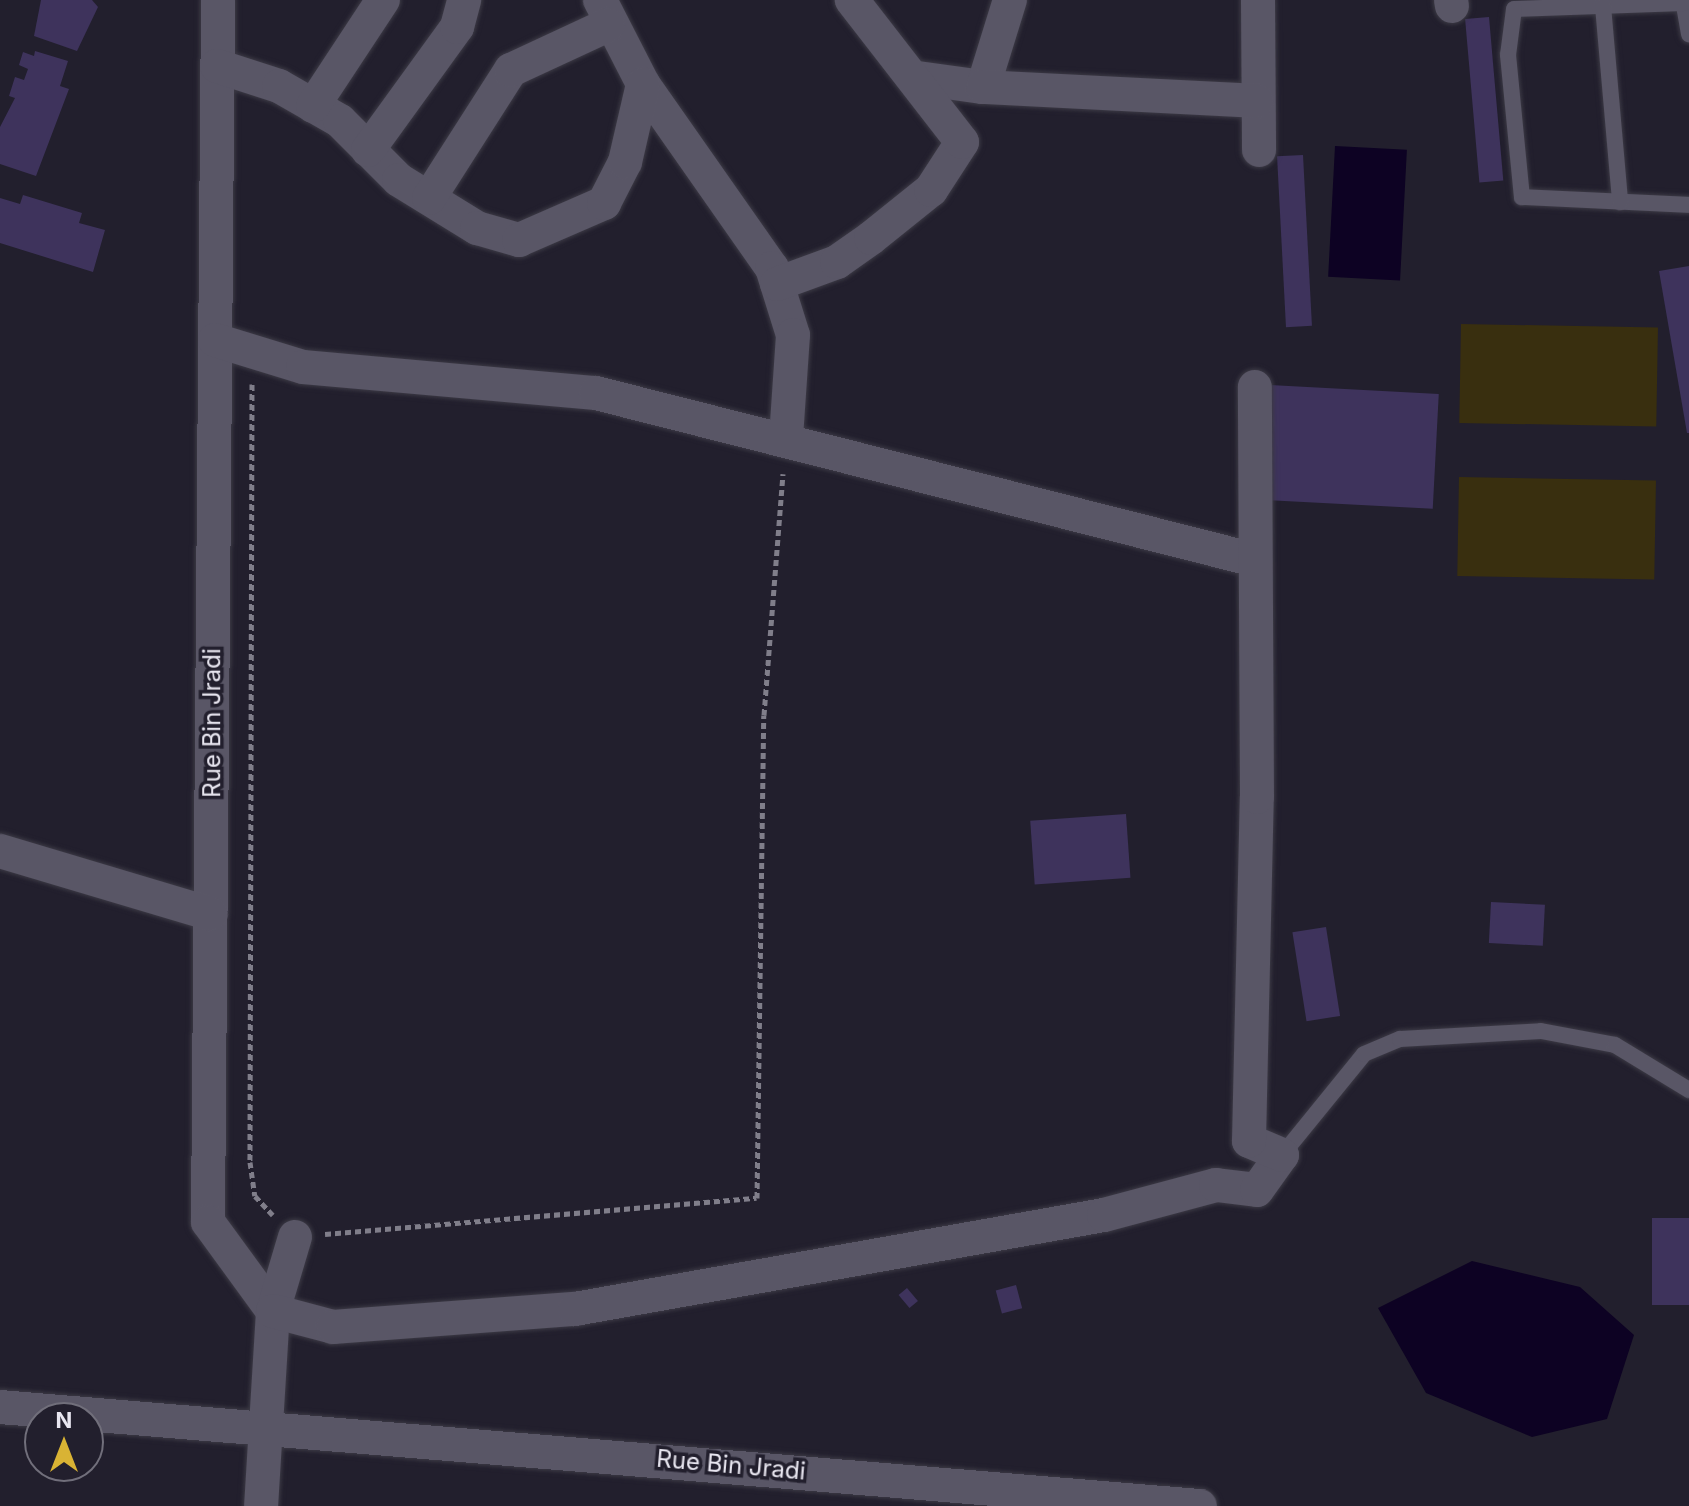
<!DOCTYPE html>
<style>
body{margin:0}
#map{position:relative;width:1689px;height:1506px;overflow:hidden;background:#221f2d;font-family:Inter,sans-serif}
div>[style]{position:absolute}
[style*='--x']{left:calc(var(--x)*1px);top:calc(var(--y)*1px);width:calc(var(--w)*1px);rotate:calc(var(--a)*1deg)}
.green>*{inset:0;background:#392f0f;transform-origin:0 0}
.water>*{inset:0;background:#0d0223;transform-origin:0 0}
.building>*{inset:0;background:#3e335c;transform-origin:0 0}
.path>*{height:5px;margin-top:-2.5px;transform-origin:0;background:repeating-linear-gradient(90deg,#807e8a 0 6px,transparent 0 10px)}
.roads{filter:drop-shadow(0 0 2px #3c3a45) drop-shadow(0 0 2px #3c3a45)}
.service>*{height:16px;margin:-8px;padding:0 8px;transform-origin:8px;border-radius:8px;background:#595666}
.minor>*{height:34px;margin:-17px;padding:0 17px;transform-origin:17px;border-radius:17px;background:#595666}
span{translate:-50% -50%;white-space:nowrap;text-align:center;line-height:1.15;-webkit-text-stroke:7px #221f2d;paint-order:stroke}
.street-label{font-size:24px;color:#e8e6f0}
.north{position:absolute;left:24px;top:1402px;width:80px;height:80px;box-sizing:border-box;background:#221f2d;border:2px solid #716f7b;border-radius:50%;rotate:0deg;font-size:22px;font-weight:700;line-height:32px;text-align:center;color:#e8e6f0}
.north::after{content:'';display:block;margin:auto;width:28px;height:36px;background:#d9b334;clip-path:polygon(50% 0,100% 100%,50% 72%,0 100%)}
</style>
<div id="map">
<div class="green">
<i style="left:1461px;top:324px;width:197px;height:99px;rotate:1deg"></i>
<i style="left:1459px;top:477px;width:197px;height:99px;rotate:1deg"></i>
</div>
<div class="water">
<i style="left:1335px;top:146px;width:72px;height:131px;rotate:3deg"></i>
<i style="clip-path:polygon(1472px 1261px,1580px 1287px,1634px 1335px,1607px 1419px,1532px 1437px,1426px 1393px,1378px 1308px)"></i>
</div>
<div class="building">
<i style="clip-path:polygon(41px 0,92px 0,98px 7px,77px 51px,34px 36px)"></i>
<i style="left:1489px;top:17px;width:164px;height:24px;rotate:85deg"></i>
<i style="clip-path:polygon(35px 51px,68px 61px,60px 86px,69px 89px,36px 176px,0 164px,0 127px,15px 98px,9px 96px,15px 77px,24px 80px,28px 69px,19px 65px,23px 52px,34px 56px)"></i>
<i style="left:1303px;top:155px;width:171px;height:26px;rotate:87deg"></i>
<i style="clip-path:polygon(23px 195px,82px 213px,79px 223px,105px 230px,93px 272px,0 243px,0 198px,20px 204px)"></i>
<i style="clip-path:polygon(1689px 266px,1689px 433px,1687px 433px,1659px 271px)"></i>
<i style="left:1268px;top:385px;width:171px;height:115px;rotate:3deg"></i>
<i style="left:1126px;top:814px;width:64px;height:96px;rotate:86deg"></i>
<i style="left:1491px;top:902px;width:54px;height:41px;rotate:3deg"></i>
<i style="left:1326px;top:927px;width:90px;height:34px;rotate:81deg"></i>
<i style="left:1652px;top:1218px;width:37px;height:87px"></i>
<i style="left:1016px;top:1285px;width:24px;height:21px;rotate:75deg"></i>
<i style="left:907px;top:1288px;width:17px;height:11px;rotate:50deg"></i>
</div>
<div class="path">
<i style="--x:252;--y:384;--w:778;--a:90.15"></i>
<i style="--x:250;--y:1162;--w:34;--a:82"></i>
<i style="--x:255;--y:1196;--w:26;--a:47"></i>
<i style="--x:325;--y:1234;--w:433;--a:-4.8"></i>
<i style="--x:757;--y:1198;--w:483;--a:-89.2"></i>
<i style="--x:764;--y:715;--w:242;--a:-85.5"></i>
</div>
<div class="roads">
<div class="service">
<i style="--x:1683;--y:0;--w:35;--a:80"></i>
<i style="--x:1684;--y:3;--w:170;--a:178"></i>
<i style="--x:1514;--y:9;--w:46;--a:97.4"></i>
<i style="--x:1508;--y:55;--w:143;--a:84.4"></i>
<i style="--x:1522;--y:197;--w:167;--a:2.7"></i>
<i style="--x:1603;--y:6;--w:197;--a:85"></i>
<i style="--x:1282;--y:1155;--w:130;--a:-50.9"></i>
<i style="--x:1364;--y:1054;--w:39;--a:-23"></i>
<i style="--x:1400;--y:1039;--w:141;--a:-3.2"></i>
<i style="--x:1541;--y:1031;--w:75;--a:10.7"></i>
<i style="--x:1615;--y:1045;--w:87;--a:31.3"></i>
</div>
<div class="minor">
<i style="--x:218;--y:0;--w:1222;--a:90.47"></i>
<i style="--x:208;--y:1222;--w:110;--a:53.9"></i>
<i style="--x:273;--y:1311;--w:195;--a:93.5"></i>
<i style="--x:600;--y:0;--w:94;--a:62.9"></i>
<i style="--x:643;--y:84;--w:225;--a:55"></i>
<i style="--x:772;--y:268;--w:70;--a:72.6"></i>
<i style="--x:793;--y:335;--w:102;--a:93.9"></i>
<i style="--x:1258;--y:0;--w:150;--a:89.6"></i>
<i style="--x:1451;--y:0;--w:6;--a:81"></i>
<i style="--x:217;--y:66;--w:65;--a:17.9"></i>
<i style="--x:279;--y:86;--w:70;--a:29.8"></i>
<i style="--x:340;--y:121;--w:83;--a:45"></i>
<i style="--x:399;--y:180;--w:92;--a:31.6"></i>
<i style="--x:477;--y:228;--w:44;--a:15.9"></i>
<i style="--x:519;--y:240;--w:93;--a:-23.5"></i>
<i style="--x:604;--y:203;--w:46;--a:-62.9"></i>
<i style="--x:625;--y:162;--w:80;--a:-77"></i>
<i style="--x:918;--y:78;--w:66;--a:7.9"></i>
<i style="--x:983;--y:87;--w:91;--a:-72.8"></i>
<i style="--x:983;--y:87;--w:274;--a:2.9"></i>
<i style="--x:313;--y:106;--w:127;--a:-56.6"></i>
<i style="--x:368;--y:150;--w:152;--a:-54.1"></i>
<i style="--x:457;--y:27;--w:28;--a:-75"></i>
<i style="--x:429;--y:198;--w:152;--a:-57.4"></i>
<i style="--x:511;--y:70;--w:107;--a:-24.9"></i>
<i style="--x:777;--y:284;--w:64;--a:-20.1"></i>
<i style="--x:837;--y:262;--w:42;--a:-35.2"></i>
<i style="--x:871;--y:238;--w:77;--a:-38.7"></i>
<i style="--x:931;--y:190;--w:57;--a:-57.1"></i>
<i style="--x:962;--y:142;--w:180;--a:-127.8"></i>
<i style="--x:215;--y:340;--w:92;--a:17.1"></i>
<i style="--x:303;--y:367;--w:294;--a:5.1"></i>
<i style="--x:596;--y:393;--w:676;--a:14.22"></i>
<i style="--x:0;--y:851;--w:220;--a:16.6"></i>
<i style="--x:295;--y:1237;--w:77;--a:106.6"></i>
<i style="--x:273;--y:1311;--w:62;--a:14.9"></i>
<i style="--x:333;--y:1327;--w:243;--a:-4.3"></i>
<i style="--x:575;--y:1309;--w:537;--a:-10.08"></i>
<i style="--x:1104;--y:1215;--w:116;--a:-15"></i>
<i style="--x:1216;--y:1185;--w:41;--a:7"></i>
<i style="--x:1257;--y:1190;--w:43;--a:-54.5"></i>
<i style="--x:1282;--y:1155;--w:36;--a:-157"></i>
<i style="--x:1249;--y:1141;--w:344;--a:-88.7"></i>
<i style="--x:1257;--y:797;--w:410;--a:-90.3"></i>
<i style="--x:0;--y:1407;--w:1204;--a:4.72"></i>
</div>
</div>
<div class="street-label">
<span style="left:212px;top:723px;rotate:-90deg">Rue Bin Jradi</span>
<span style="left:731px;top:1465px;rotate:5deg">Rue Bin Jradi</span>
</div>
<div class="north">N</div>
</div>
